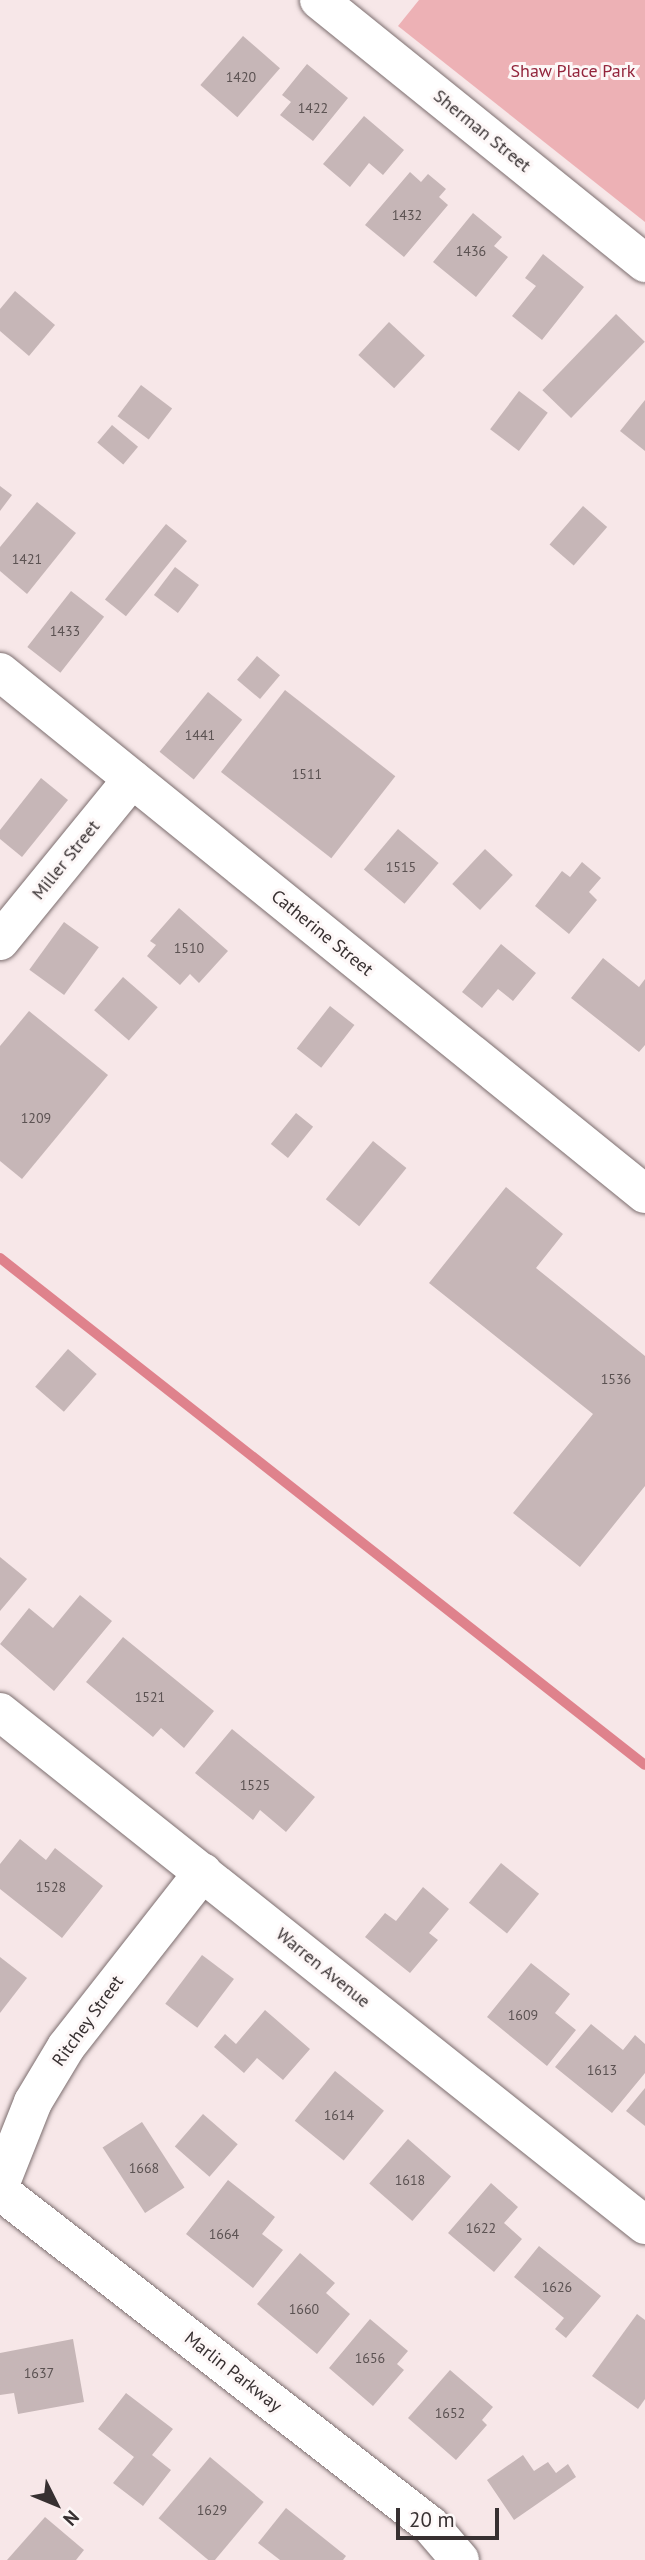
<!DOCTYPE html>
<style>
body{margin:0}
#map{position:relative;width:645px;height:2560px;overflow:hidden;background:#f7e7e8;font-family:"PT Sans",sans-serif}
div>[style]{position:absolute}
[style*='--x']{left:calc(var(--x)*1px);top:calc(var(--y)*1px);width:calc(var(--w)*1px);rotate:calc(var(--a)*1deg)}
.green>*{inset:0;background:#edb1b5}
.stream>*{height:10px;margin:-5px;padding:0 5px;transform-origin:5px;border-radius:5px;background:#df828c}
.building>*{inset:0;background:#c6b6b7;transform-origin:0 0}
.roads{filter:drop-shadow(0 0 2px #7c6e6f) drop-shadow(0 0 2px #7c6e6f)}
.street>*{height:38px;margin:-19px;padding:0 19px;transform-origin:19px;border-radius:19px;background:#fff}
span{translate:-50% -50%;white-space:nowrap;text-align:center;line-height:1.15;-webkit-text-stroke:6px #fdf7f7;paint-order:stroke}
.number-label{font-size:14px;color:#5b5252}
.number-label span{-webkit-text-stroke-width:0}
.park-label{font-size:18px;color:#93253c}
.street-label{font-size:18px;color:#373031}
.north{position:absolute;left:21px;top:2469px;width:70px;height:70px;-webkit-text-stroke:5px #fdf7f7;paint-order:stroke;rotate:133deg;font-size:19px;font-weight:700;line-height:28px;text-align:center;color:#373031}
.north::after{content:'';display:block;margin:auto;width:24px;height:32px;background:#373031;clip-path:polygon(50% 0,100% 100%,50% 72%,0 100%)}
.scale{position:absolute;left:396px;top:2508px;width:103px;height:32px;box-sizing:border-box;border:4px solid #373031;border-top:0;padding-left:9px;font-size:21px;line-height:24px;white-space:nowrap;color:#373031;-webkit-text-stroke:5px #fdf7f7;paint-order:stroke}
</style>
<div id="map">
<div class="green">
<i style="clip-path:polygon(419px 0,645px 0,645px 222px,398px 26px)"></i>
</div>
<div class="stream">
<i style="--x:0;--y:1258;--w:820;--a:38.17"></i>
</div>
<div class="building">
<i style="left:243px;top:36px;width:49px;height:65px;rotate:41deg"></i>
<i style="clip-path:polygon(307px 64px,348px 98px,313px 141px,280px 115px,291px 102px,282px 95px)"></i>
<i style="clip-path:polygon(364px 116px,404px 150px,383px 175px,369px 163px,350px 187px,323px 164px)"></i>
<i style="clip-path:polygon(410px 172px,421px 182px,428px 174px,446px 189px,439px 197px,448px 205px,404px 257px,365px 225px)"></i>
<i style="clip-path:polygon(473px 213px,502px 237px,494px 246px,508px 257px,476px 297px,433px 262px)"></i>
<i style="clip-path:polygon(543px 254px,584px 287px,542px 340px,512px 316px,536px 286px,525px 278px)"></i>
<i style="clip-path:polygon(15px 291px,55px 325px,29px 356px,0 331px,0 309px)"></i>
<i style="left:616px;top:314px;width:40px;height:106px;rotate:44deg"></i>
<i style="left:389px;top:322px;width:49px;height:45px;rotate:43deg"></i>
<i style="left:141px;top:385px;width:39px;height:39px;rotate:37deg"></i>
<i style="left:519px;top:391px;width:36px;height:48px;rotate:37deg"></i>
<i style="clip-path:polygon(645px 400px,645px 451px,620px 431px)"></i>
<i style="left:112px;top:425px;width:34px;height:23px;rotate:40deg"></i>
<i style="clip-path:polygon(0 486px,12px 495px,0 511px)"></i>
<i style="clip-path:polygon(37px 502px,76px 533px,27px 594px,0 571px,0 547px)"></i>
<i style="left:583px;top:506px;width:32px;height:51px;rotate:41deg"></i>
<i style="left:166px;top:524px;width:27px;height:97px;rotate:39deg"></i>
<i style="left:175px;top:567px;width:30px;height:35px;rotate:37deg"></i>
<i style="left:71px;top:591px;width:42px;height:71px;rotate:38deg"></i>
<i style="left:257px;top:656px;width:30px;height:31px;rotate:40deg"></i>
<i style="left:285px;top:690px;width:140px;height:104px;rotate:38deg"></i>
<i style="left:208px;top:692px;width:44px;height:77px;rotate:39deg"></i>
<i style="clip-path:polygon(41px 778px,68px 800px,22px 857px,0 839px,0 830px)"></i>
<i style="left:398px;top:829px;width:53px;height:53px;rotate:40deg"></i>
<i style="left:485px;top:849px;width:38px;height:48px;rotate:43deg"></i>
<i style="clip-path:polygon(582px 862px,601px 878px,589px 892px,597px 900px,569px 934px,535px 906px,562px 871px,570px 877px)"></i>
<i style="clip-path:polygon(179px 908px,228px 951px,199px 983px,190px 974px,180px 985px,147px 956px,156px 945px,150px 941px)"></i>
<i style="left:64px;top:922px;width:43px;height:59px;rotate:36deg"></i>
<i style="clip-path:polygon(501px 944px,536px 973px,513px 1001px,498px 989px,482px 1008px,462px 992px)"></i>
<i style="clip-path:polygon(603px 958px,639px 987px,645px 979px,645px 1045px,639px 1052px,571px 998px)"></i>
<i style="left:123px;top:977px;width:46px;height:44px;rotate:41deg"></i>
<i style="left:330px;top:1006px;width:31px;height:54px;rotate:38deg"></i>
<i style="clip-path:polygon(29px 1011px,108px 1075px,22px 1179px,0 1161px,0 1046px)"></i>
<i style="left:296px;top:1113px;width:22px;height:40px;rotate:39deg"></i>
<i style="left:373px;top:1141px;width:43px;height:75px;rotate:39deg"></i>
<i style="clip-path:polygon(506px 1187px,563px 1234px,536px 1268px,645px 1356px,645px 1486px,580px 1567px,513px 1513px,593px 1414px,429px 1283px)"></i>
<i style="left:68px;top:1349px;width:38px;height:50px;rotate:41deg"></i>
<i style="clip-path:polygon(0 1557px,27px 1579px,0 1611px)"></i>
<i style="clip-path:polygon(80px 1595px,112px 1621px,54px 1691px,0 1644px,29px 1608px,53px 1628px)"></i>
<i style="clip-path:polygon(123px 1637px,214px 1711px,184px 1748px,161px 1728px,153px 1737px,86px 1682px)"></i>
<i style="clip-path:polygon(232px 1729px,315px 1797px,286px 1832px,260px 1810px,253px 1820px,195px 1773px)"></i>
<i style="clip-path:polygon(20px 1839px,46px 1860px,55px 1848px,103px 1886px,62px 1938px,0 1889px,0 1864px)"></i>
<i style="left:501px;top:1863px;width:49px;height:51px;rotate:39deg"></i>
<i style="clip-path:polygon(423px 1887px,449px 1909px,429px 1933px,438px 1940px,410px 1973px,365px 1937px,385px 1913px,396px 1921px)"></i>
<i style="left:202px;top:1955px;width:40px;height:61px;rotate:37deg"></i>
<i style="clip-path:polygon(0 1957px,27px 1978px,0 2013px)"></i>
<i style="clip-path:polygon(531px 1963px,570px 1994px,555px 2013px,576px 2030px,547px 2066px,487px 2017px)"></i>
<i style="clip-path:polygon(265px 2010px,310px 2049px,283px 2080px,257px 2058px,244px 2073px,214px 2047px,225px 2034px,236px 2044px)"></i>
<i style="clip-path:polygon(591px 2024px,623px 2050px,635px 2035px,645px 2044px,645px 2073px,612px 2113px,555px 2067px)"></i>
<i style="left:335px;top:2071px;width:63px;height:64px;rotate:39deg"></i>
<i style="clip-path:polygon(645px 2088px,645px 2126px,626px 2111px)"></i>
<i style="left:203px;top:2114px;width:46px;height:43px;rotate:41deg"></i>
<i style="left:142px;top:2122px;width:78px;height:47px;rotate:57deg"></i>
<i style="left:408px;top:2139px;width:57px;height:59px;rotate:41deg"></i>
<i style="clip-path:polygon(228px 2180px,275px 2217px,262px 2234px,283px 2250px,253px 2288px,186px 2234px)"></i>
<i style="clip-path:polygon(491px 2183px,518px 2207px,504px 2223px,522px 2239px,494px 2272px,448px 2233px)"></i>
<i style="clip-path:polygon(539px 2246px,601px 2296px,566px 2338px,555px 2329px,564px 2318px,514px 2277px)"></i>
<i style="clip-path:polygon(300px 2253px,335px 2283px,326px 2293px,350px 2314px,317px 2354px,257px 2304px)"></i>
<i style="clip-path:polygon(637px 2314px,645px 2320px,645px 2399px,638px 2409px,592px 2376px)"></i>
<i style="clip-path:polygon(370px 2319px,408px 2351px,397px 2364px,404px 2370px,373px 2406px,329px 2368px)"></i>
<i style="clip-path:polygon(73px 2339px,84px 2402px,18px 2414px,14px 2393px,0 2395px,0 2353px)"></i>
<i style="clip-path:polygon(450px 2370px,493px 2407px,482px 2420px,487px 2425px,456px 2460px,408px 2418px)"></i>
<i style="clip-path:polygon(126px 2393px,173px 2429px,152px 2455px,171px 2470px,143px 2506px,113px 2483px,134px 2457px,98px 2429px)"></i>
<i style="clip-path:polygon(523px 2455px,534px 2471px,548px 2462px,556px 2473px,568px 2464px,576px 2477px,514px 2520px,487px 2480px)"></i>
<i style="left:210px;top:2457px;width:70px;height:80px;rotate:40deg"></i>
<i style="clip-path:polygon(286px 2508px,346px 2556px,343px 2560px,280px 2560px,258px 2543px)"></i>
<i style="clip-path:polygon(45px 2517px,84px 2550px,76px 2560px,7px 2560px)"></i>
</div>
<div class="roads">
<div class="street">
<i style="--x:319;--y:0;--w:419;--a:38.9"></i>
<i style="--x:0;--y:672;--w:830;--a:38.98"></i>
<i style="--x:0;--y:941;--w:209;--a:-50.8"></i>
<i style="--x:0;--y:1712;--w:824;--a:38.5"></i>
<i style="--x:0;--y:2185;--w:89;--a:-68.3"></i>
<i style="--x:33;--y:2102;--w:64;--a:-59"></i>
<i style="--x:66;--y:2047;--w:222;--a:-51.9"></i>
<i style="--x:0;--y:2191;--w:544;--a:37.84"></i>
<i style="--x:430;--y:2525;--w:46;--a:49.4"></i>
</div>
</div>
<div class="number-label">
<span style="left:241px;top:77px">1420</span>
<span style="left:313px;top:108px">1422</span>
<span style="left:407px;top:215px">1432</span>
<span style="left:471px;top:251px">1436</span>
<span style="left:27px;top:559px">1421</span>
<span style="left:65px;top:631px">1433</span>
<span style="left:200px;top:735px">1441</span>
<span style="left:307px;top:774px">1511</span>
<span style="left:401px;top:867px">1515</span>
<span style="left:189px;top:948px">1510</span>
<span style="left:36px;top:1118px">1209</span>
<span style="left:616px;top:1379px">1536</span>
<span style="left:150px;top:1697px">1521</span>
<span style="left:255px;top:1785px">1525</span>
<span style="left:51px;top:1887px">1528</span>
<span style="left:523px;top:2015px">1609</span>
<span style="left:602px;top:2070px">1613</span>
<span style="left:339px;top:2115px">1614</span>
<span style="left:144px;top:2168px">1668</span>
<span style="left:410px;top:2180px">1618</span>
<span style="left:481px;top:2228px">1622</span>
<span style="left:224px;top:2234px">1664</span>
<span style="left:557px;top:2287px">1626</span>
<span style="left:304px;top:2309px">1660</span>
<span style="left:370px;top:2358px">1656</span>
<span style="left:39px;top:2373px">1637</span>
<span style="left:450px;top:2413px">1652</span>
<span style="left:212px;top:2510px">1629</span>
</div>
<div class="park-label">
<span style="left:573px;top:71px">Shaw Place Park</span>
</div>
<div class="street-label">
<span style="left:482px;top:131px;rotate:39deg">Sherman Street</span>
<span style="left:66px;top:860px;rotate:-51deg">Miller Street</span>
<span style="left:322px;top:933px;rotate:39deg">Catherine Street</span>
<span style="left:323px;top:1968px;rotate:39deg">Warren Avenue</span>
<span style="left:88px;top:2021px;rotate:-54deg">Ritchey Street</span>
<span style="left:233px;top:2372px;rotate:38deg">Marlin Parkway</span>
</div>
<div class="north">N</div>
<div class="scale">20 m</div>
</div>
